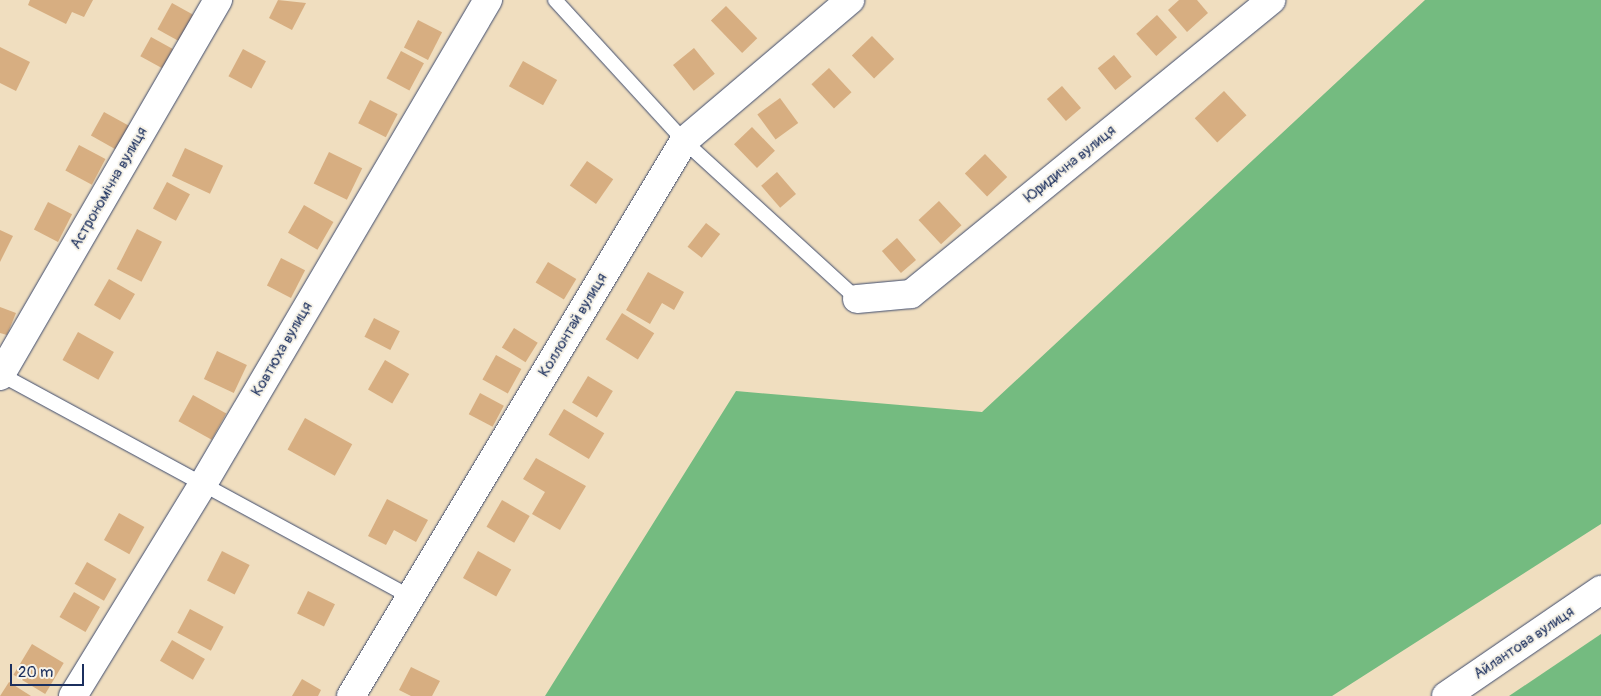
<!DOCTYPE html>
<meta charset="utf-8">
<style>
body{margin:0}
#map{position:relative;width:1601px;height:696px;overflow:hidden;background:#f0debf;font-family:Pangolin,sans-serif}
div>[style]{position:absolute}
[style*='--x']{left:calc(var(--x)*1px);top:calc(var(--y)*1px);width:calc(var(--w)*1px);rotate:calc(var(--a)*1deg)}
.forest>*{inset:0;background:#74bb80}
.building>*{inset:0;background:#d7ae81;transform-origin:0 0}
.roads{filter:drop-shadow(0 0 1px #3b496d) drop-shadow(0 0 1px #3b496d)}
.service>*{height:14px;margin:-7px;padding:0 7px;transform-origin:7px;border-radius:7px;background:#fff}
.minor>*{height:28px;margin:-14px;padding:0 14px;transform-origin:14px;border-radius:14px;background:#fff}
.tertiary>*{height:28px;margin:-14px;padding:0 14px;transform-origin:14px;border-radius:14px;background:#fff}
span{translate:-50% -50%;white-space:nowrap;text-align:center;line-height:1.15;-webkit-text-stroke:4px #f7f3e8;paint-order:stroke}
.street-label{font-size:15px;color:#1b2f5e}
.scale{position:absolute;left:10px;top:664px;width:74px;height:22px;box-sizing:border-box;border:2px solid #1b2f5e;border-top:0;padding-left:6px;font-size:15px;line-height:18px;white-space:nowrap;color:#1b2f5e;-webkit-text-stroke:4px #f7f3e8;paint-order:stroke}
</style>
<div id="map">
<div class="forest">
<i style="clip-path:polygon(1425px 0,1601px 0,1601px 524px,1332px 696px,545px 696px,736px 391px,982px 412px)"></i>
<i style="clip-path:polygon(1601px 634px,1601px 696px,1509px 696px)"></i>
</div>
<div class="building">
<i style="clip-path:polygon(30px 0,93px 0,84px 17px,72px 12px,66px 24px,28px 5px)"></i>
<i style="clip-path:polygon(278px 0,306px 3px,292px 30px,269px 18px)"></i>
<i style="clip-path:polygon(1179px 0,1197px 0,1208px 13px,1187px 32px,1168px 10px)"></i>
<i style="left:172px;top:3px;width:33px;height:30px;rotate:29deg"></i>
<i style="left:726px;top:6px;width:45px;height:21px;rotate:46deg"></i>
<i style="left:1157px;top:15px;width:30px;height:28px;rotate:48deg"></i>
<i style="left:418px;top:20px;width:27px;height:31px;rotate:27deg"></i>
<i style="left:872px;top:36px;width:32px;height:28px;rotate:46deg"></i>
<i style="left:151px;top:37px;width:25px;height:22px;rotate:29deg"></i>
<i style="clip-path:polygon(0 47px,30px 62px,16px 91px,0 83px)"></i>
<i style="left:694px;top:48px;width:33px;height:27px;rotate:51deg"></i>
<i style="left:243px;top:49px;width:26px;height:31px;rotate:28deg"></i>
<i style="left:401px;top:51px;width:26px;height:31px;rotate:28deg"></i>
<i style="left:1114px;top:55px;width:28px;height:21px;rotate:51deg"></i>
<i style="left:523px;top:61px;width:39px;height:29px;rotate:29deg"></i>
<i style="left:829px;top:68px;width:33px;height:24px;rotate:47deg"></i>
<i style="left:1062px;top:86px;width:29px;height:20px;rotate:49deg"></i>
<i style="left:1224px;top:91px;width:33px;height:40px;rotate:47deg"></i>
<i style="left:780px;top:98px;width:31px;height:28px;rotate:54deg"></i>
<i style="left:370px;top:100px;width:31px;height:26px;rotate:27deg"></i>
<i style="left:104px;top:112px;width:29px;height:27px;rotate:29deg"></i>
<i style="left:752px;top:127px;width:33px;height:25px;rotate:46deg"></i>
<i style="left:79px;top:145px;width:30px;height:29px;rotate:28deg"></i>
<i style="left:185px;top:148px;width:42px;height:31px;rotate:25deg"></i>
<i style="left:329px;top:152px;width:37px;height:35px;rotate:26deg"></i>
<i style="left:985px;top:154px;width:32px;height:28px;rotate:46deg"></i>
<i style="left:587px;top:161px;width:32px;height:30px;rotate:35deg"></i>
<i style="left:777px;top:172px;width:29px;height:21px;rotate:49deg"></i>
<i style="left:167px;top:182px;width:26px;height:30px;rotate:28deg"></i>
<i style="left:939px;top:201px;width:33px;height:28px;rotate:47deg"></i>
<i style="left:48px;top:202px;width:27px;height:31px;rotate:27deg"></i>
<i style="left:304px;top:205px;width:34px;height:32px;rotate:30deg"></i>
<i style="left:706px;top:223px;width:18px;height:30px;rotate:38deg"></i>
<i style="left:137px;top:229px;width:28px;height:45px;rotate:27deg"></i>
<i style="clip-path:polygon(0 230px,13px 236px,0 262px)"></i>
<i style="left:897px;top:238px;width:29px;height:20px;rotate:49deg"></i>
<i style="left:281px;top:258px;width:27px;height:31px;rotate:27deg"></i>
<i style="left:548px;top:262px;width:33px;height:24px;rotate:31deg"></i>
<i style="clip-path:polygon(648px 272px,684px 292px,674px 310px,662px 303px,650px 324px,626px 310px)"></i>
<i style="left:109px;top:279px;width:30px;height:30px;rotate:30deg"></i>
<i style="clip-path:polygon(0 307px,16px 313px,7px 335px,0 333px)"></i>
<i style="left:622px;top:313px;width:38px;height:31px;rotate:32deg"></i>
<i style="left:374px;top:318px;width:29px;height:21px;rotate:27deg"></i>
<i style="left:514px;top:328px;width:28px;height:23px;rotate:32deg"></i>
<i style="left:78px;top:332px;width:41px;height:32px;rotate:29deg"></i>
<i style="left:217px;top:351px;width:33px;height:31px;rotate:25deg"></i>
<i style="left:496px;top:355px;width:29px;height:28px;rotate:29deg"></i>
<i style="left:385px;top:360px;width:28px;height:34px;rotate:30deg"></i>
<i style="left:588px;top:376px;width:29px;height:31px;rotate:31deg"></i>
<i style="left:480px;top:393px;width:27px;height:24px;rotate:28deg"></i>
<i style="left:193px;top:395px;width:38px;height:30px;rotate:29deg"></i>
<i style="left:564px;top:409px;width:47px;height:30px;rotate:31deg"></i>
<i style="left:305px;top:418px;width:54px;height:36px;rotate:29deg"></i>
<i style="clip-path:polygon(536px 458px,586px 486px,560px 530px,532px 514px,545px 492px,523px 479px)"></i>
<i style="clip-path:polygon(387px 499px,428px 520px,416px 542px,394px 530px,386px 545px,368px 536px)"></i>
<i style="left:502px;top:500px;width:32px;height:31px;rotate:30deg"></i>
<i style="left:119px;top:513px;width:29px;height:31px;rotate:29deg"></i>
<i style="left:222px;top:551px;width:31px;height:33px;rotate:27deg"></i>
<i style="left:478px;top:551px;width:38px;height:31px;rotate:29deg"></i>
<i style="left:87px;top:562px;width:34px;height:25px;rotate:30deg"></i>
<i style="left:308px;top:591px;width:30px;height:25px;rotate:26deg"></i>
<i style="left:74px;top:592px;width:30px;height:29px;rotate:30deg"></i>
<i style="left:190px;top:609px;width:38px;height:27px;rotate:28deg"></i>
<i style="left:172px;top:640px;width:38px;height:24px;rotate:30deg"></i>
<i style="left:32px;top:644px;width:37px;height:36px;rotate:31deg"></i>
<i style="clip-path:polygon(411px 667px,440px 681px,432px 696px,411px 696px,399px 690px)"></i>
<i style="clip-path:polygon(302px 679px,321px 690px,318px 696px,292px 696px)"></i>
<i style="clip-path:polygon(9px 682px,31px 696px,0 696px)"></i>
</div>
<div class="roads">
<div class="service">
<i style="--x:555;--y:0;--w:191;--a:47.5"></i>
<i style="--x:684;--y:141;--w:234;--a:42.4"></i>
<i style="--x:0;--y:374;--w:467;--a:28.5"></i>
</div>
<div class="minor">
<i style="--x:857;--y:299;--w:54;--a:-5.3"></i>
<i style="--x:911;--y:294;--w:465;--a:-39.2"></i>
<i style="--x:0;--y:376;--w:435;--a:-59.9"></i>
<i style="--x:73;--y:696;--w:249;--a:-58.5"></i>
<i style="--x:203;--y:484;--w:562;--a:-59.51"></i>
<i style="--x:351;--y:696;--w:647;--a:-59.04"></i>
<i style="--x:684;--y:141;--w:218;--a:-40.3"></i>
</div>
<div class="tertiary">
<i style="--x:1446;--y:696;--w:188;--a:-34.4"></i>
</div>
</div>
<div class="street-label">
<span style="left:1070px;top:164px;rotate:-39deg">Юридична вулиця</span>
<span style="left:109px;top:188px;rotate:-60deg">Астрономічна вулиця</span>
<span style="left:573px;top:325px;rotate:-59deg">Коллонтай вулиця</span>
<span style="left:282px;top:349px;rotate:-60deg">Ковтюха вулиця</span>
<span style="left:1524px;top:643px;rotate:-34deg">Айлантова вулиця</span>
</div>
<div class="scale">20 m</div>
</div>
